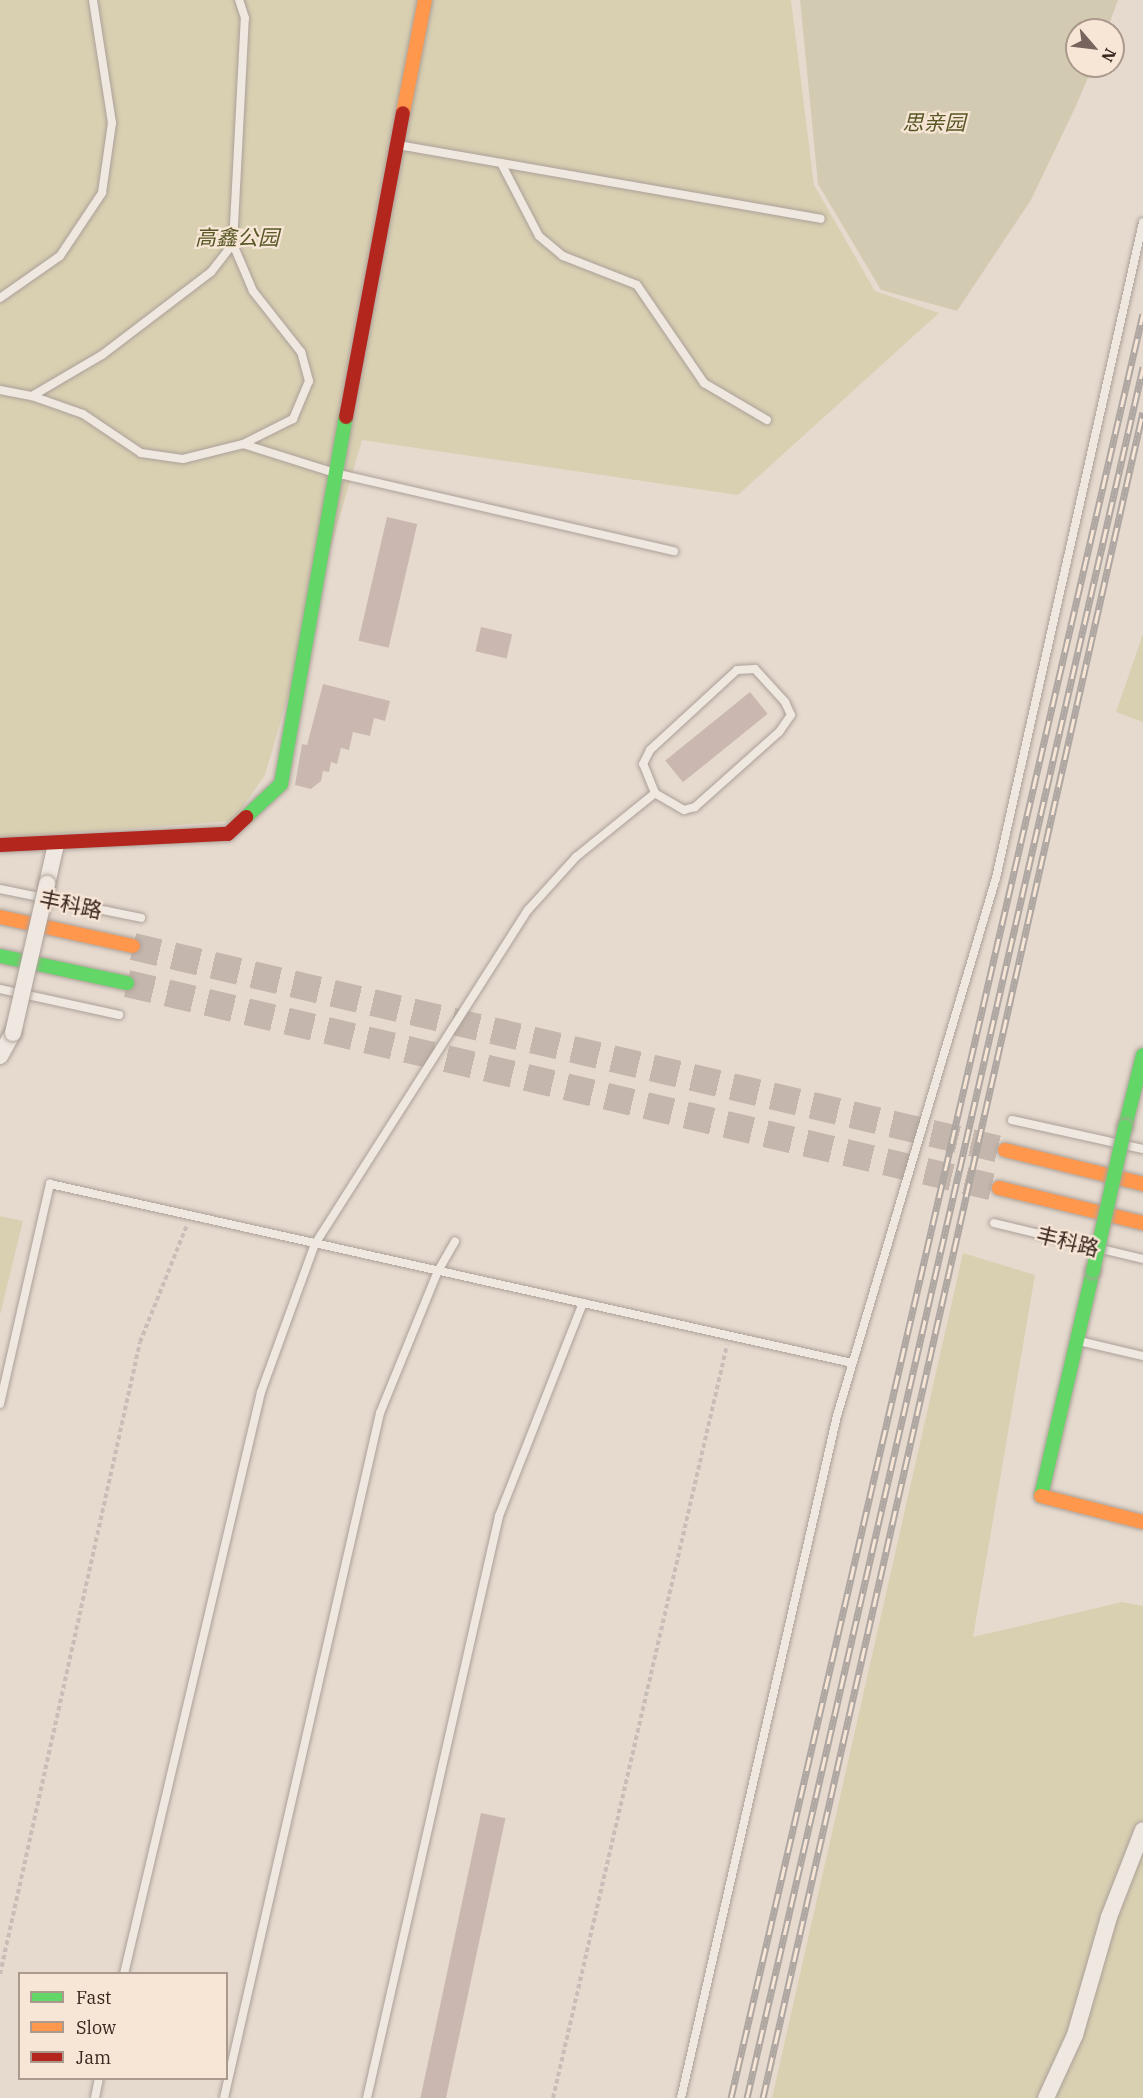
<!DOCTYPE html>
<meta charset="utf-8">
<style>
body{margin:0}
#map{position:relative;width:1143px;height:2098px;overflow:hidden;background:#e6dacf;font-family:"IBM Plex Serif","Noto Sans SC",serif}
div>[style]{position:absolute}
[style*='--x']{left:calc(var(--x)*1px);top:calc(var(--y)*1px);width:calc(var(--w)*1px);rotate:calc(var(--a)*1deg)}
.green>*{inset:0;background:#d9d0b2}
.cemetery>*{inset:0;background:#d3cbb1}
.building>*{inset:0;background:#cab8b0;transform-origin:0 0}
.primary-tunnel>*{height:27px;margin-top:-13.5px;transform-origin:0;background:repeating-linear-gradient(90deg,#c4b6ac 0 27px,transparent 0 41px)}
.path>*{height:4px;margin-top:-2px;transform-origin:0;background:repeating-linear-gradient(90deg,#c7beb8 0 4.5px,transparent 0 7.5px)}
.roads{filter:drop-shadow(0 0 2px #aca098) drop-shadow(0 0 2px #aca098)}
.lane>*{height:8px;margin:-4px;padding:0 4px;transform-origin:4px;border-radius:4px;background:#eee8e1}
.street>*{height:16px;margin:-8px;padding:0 8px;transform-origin:8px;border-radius:8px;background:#eee8e1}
.fast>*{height:14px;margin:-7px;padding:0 7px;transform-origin:7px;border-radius:7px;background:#63d668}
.slow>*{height:14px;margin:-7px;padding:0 7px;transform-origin:7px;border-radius:7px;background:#ff974d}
.jam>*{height:14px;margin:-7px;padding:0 7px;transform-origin:7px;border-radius:7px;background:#b3261e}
.rail>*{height:7px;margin-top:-3.5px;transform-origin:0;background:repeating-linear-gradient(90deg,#f7e5d6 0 14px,#aea6a1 0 28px);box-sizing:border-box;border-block:2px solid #aea6a1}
.bridges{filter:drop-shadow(0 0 2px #aca098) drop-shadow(0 0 2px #aca098)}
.street-bridge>*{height:16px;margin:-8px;padding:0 8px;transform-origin:8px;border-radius:8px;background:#eee8e1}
.fast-bridge>*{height:14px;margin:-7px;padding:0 7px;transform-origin:7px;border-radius:7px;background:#63d668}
span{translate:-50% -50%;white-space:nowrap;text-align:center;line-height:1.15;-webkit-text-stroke:4.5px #f7e5d6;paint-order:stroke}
.park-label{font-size:21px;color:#585826;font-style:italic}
.street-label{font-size:21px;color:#3b261f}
.legend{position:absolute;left:18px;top:1972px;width:210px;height:108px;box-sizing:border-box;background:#f7e5d6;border:2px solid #ac998d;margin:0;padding:8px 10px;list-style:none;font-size:18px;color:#3b261f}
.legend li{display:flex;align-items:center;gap:12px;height:30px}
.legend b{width:30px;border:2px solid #ac998d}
.north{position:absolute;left:1065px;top:18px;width:60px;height:60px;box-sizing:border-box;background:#f7e5d6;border:2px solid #ac998d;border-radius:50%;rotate:118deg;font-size:16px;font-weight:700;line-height:24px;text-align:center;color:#3b261f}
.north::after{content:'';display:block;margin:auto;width:21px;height:27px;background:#77655d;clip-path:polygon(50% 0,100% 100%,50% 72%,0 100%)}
</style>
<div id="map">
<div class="green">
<i style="clip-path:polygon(0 0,791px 0,814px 185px,875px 291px,939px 313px,738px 495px,362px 440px,265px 775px,233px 821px,0 838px)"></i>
<i style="clip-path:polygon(1143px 634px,1143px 722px,1116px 712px)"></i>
<i style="clip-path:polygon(0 1216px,23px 1221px,0 1315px)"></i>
<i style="clip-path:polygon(963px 1253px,1035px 1275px,973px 1637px,1122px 1602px,1143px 1606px,1143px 2098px,772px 2098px)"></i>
</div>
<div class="cemetery">
<i style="clip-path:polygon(800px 0,1118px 0,1107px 30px,1077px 30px,1077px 66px,1093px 66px,1075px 108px,1031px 200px,957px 311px,881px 290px,818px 184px)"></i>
</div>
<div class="building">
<i style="left:387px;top:517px;width:31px;height:127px;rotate:13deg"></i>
<i style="left:481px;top:627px;width:32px;height:25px;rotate:13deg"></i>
<i style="clip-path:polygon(323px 684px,390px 701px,385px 721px,374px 718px,370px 736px,353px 732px,349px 750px,341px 748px,337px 764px,331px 762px,329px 772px,323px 771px,321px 781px,311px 789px,295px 785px,302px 744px,307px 745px)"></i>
<i style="left:750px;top:692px;width:28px;height:109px;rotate:51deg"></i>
<i style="left:481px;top:1813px;width:25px;height:292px;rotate:12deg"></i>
</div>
<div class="primary-tunnel">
<i style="--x:133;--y:946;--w:896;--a:13.17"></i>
<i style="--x:127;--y:983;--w:896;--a:13.23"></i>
</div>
<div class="path">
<i style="--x:0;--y:1974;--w:647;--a:-77.51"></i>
<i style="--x:140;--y:1342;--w:126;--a:-68.1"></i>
<i style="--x:553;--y:2098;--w:773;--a:-76.99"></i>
</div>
<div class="roads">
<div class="lane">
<i style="--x:398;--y:145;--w:429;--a:9.9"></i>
<i style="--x:501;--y:163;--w:82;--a:62.5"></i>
<i style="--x:539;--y:236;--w:31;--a:40"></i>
<i style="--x:563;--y:256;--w:79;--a:21.4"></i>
<i style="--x:637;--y:285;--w:119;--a:55.6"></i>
<i style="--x:704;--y:383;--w:73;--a:30.4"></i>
<i style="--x:0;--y:298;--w:73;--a:-35"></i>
<i style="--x:60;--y:256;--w:76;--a:-56.3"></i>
<i style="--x:102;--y:193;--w:71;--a:-81.9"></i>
<i style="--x:112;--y:123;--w:124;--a:-98.8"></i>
<i style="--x:0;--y:390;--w:33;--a:11"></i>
<i style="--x:32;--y:396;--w:54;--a:19.4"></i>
<i style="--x:83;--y:414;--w:70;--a:33.9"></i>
<i style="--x:141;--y:453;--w:42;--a:8.1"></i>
<i style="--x:183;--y:459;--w:62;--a:-14"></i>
<i style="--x:243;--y:444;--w:56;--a:-26.6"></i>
<i style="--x:293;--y:419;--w:41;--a:-67.2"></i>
<i style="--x:309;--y:381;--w:30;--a:-105"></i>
<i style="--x:301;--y:352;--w:78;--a:-128.2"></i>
<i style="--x:253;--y:291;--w:51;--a:-113.1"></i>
<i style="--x:233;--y:244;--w:226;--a:-87"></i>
<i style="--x:245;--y:18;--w:19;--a:-108"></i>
<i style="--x:32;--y:396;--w:81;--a:-30.4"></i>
<i style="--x:102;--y:355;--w:137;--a:-37.3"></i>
<i style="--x:211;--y:272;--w:36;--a:-52"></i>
<i style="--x:243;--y:444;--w:96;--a:17.5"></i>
<i style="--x:335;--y:473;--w:348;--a:13"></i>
<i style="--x:755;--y:669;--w:45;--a:47.7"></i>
<i style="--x:785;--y:702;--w:14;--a:65"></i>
<i style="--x:791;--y:715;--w:21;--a:125"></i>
<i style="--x:779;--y:732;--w:113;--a:138.2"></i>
<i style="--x:695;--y:807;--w:11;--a:165"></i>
<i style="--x:684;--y:810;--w:34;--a:-150"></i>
<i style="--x:655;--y:793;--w:31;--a:-112"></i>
<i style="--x:643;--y:764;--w:16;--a:-63"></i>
<i style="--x:650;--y:750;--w:118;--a:-42.6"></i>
<i style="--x:737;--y:670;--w:18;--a:-3"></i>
<i style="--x:0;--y:889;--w:144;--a:11.6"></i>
<i style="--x:0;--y:989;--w:122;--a:12.3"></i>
<i style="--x:1012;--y:1120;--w:134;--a:12.5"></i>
<i style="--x:994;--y:1223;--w:153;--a:13.6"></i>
<i style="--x:1079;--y:1341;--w:66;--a:13.2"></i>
<i style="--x:0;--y:1404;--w:226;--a:-77.2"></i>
<i style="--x:50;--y:1184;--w:822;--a:12.58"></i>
<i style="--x:124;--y:1974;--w:598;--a:-76.75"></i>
<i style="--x:261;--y:1392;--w:158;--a:-70"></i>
<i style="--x:315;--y:1244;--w:396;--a:-57.5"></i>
<i style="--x:528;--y:910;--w:72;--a:-47.8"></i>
<i style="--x:576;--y:857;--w:102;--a:-39"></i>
<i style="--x:95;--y:2098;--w:20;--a:-79"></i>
<i style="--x:224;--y:2098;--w:703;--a:-77.17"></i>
<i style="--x:380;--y:1413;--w:153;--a:-67.8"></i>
<i style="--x:438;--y:1271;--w:34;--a:-60"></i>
<i style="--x:367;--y:2098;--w:597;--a:-77.22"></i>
<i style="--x:499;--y:1516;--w:229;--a:-68.5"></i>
<i style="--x:681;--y:2098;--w:700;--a:-77.12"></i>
<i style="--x:837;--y:1416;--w:561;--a:-73.54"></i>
<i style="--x:996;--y:878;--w:672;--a:-77.37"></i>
</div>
<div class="street">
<i style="--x:47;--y:884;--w:41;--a:-77.3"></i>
<i style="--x:0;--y:1056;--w:26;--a:-61"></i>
<i style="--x:1046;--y:2098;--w:69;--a:-65.3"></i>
<i style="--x:1075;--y:2035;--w:123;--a:-73.9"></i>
<i style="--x:1109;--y:1917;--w:93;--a:-68.7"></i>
</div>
<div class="fast">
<i style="--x:246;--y:817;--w:48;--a:-43.3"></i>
<i style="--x:281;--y:784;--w:373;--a:-80"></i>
<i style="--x:0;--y:956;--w:130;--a:12"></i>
<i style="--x:1125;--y:1127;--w:74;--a:-76"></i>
<i style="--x:1041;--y:1496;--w:231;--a:-77"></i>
</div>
<div class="slow">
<i style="--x:403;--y:113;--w:115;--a:-79"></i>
<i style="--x:0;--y:917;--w:136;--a:12.3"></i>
<i style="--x:1005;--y:1150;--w:142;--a:13.8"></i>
<i style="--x:999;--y:1188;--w:148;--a:13.7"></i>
<i style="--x:1041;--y:1496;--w:105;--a:14.3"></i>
</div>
<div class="jam">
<i style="--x:346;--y:417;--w:309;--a:-79.4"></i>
<i style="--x:0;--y:845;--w:228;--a:-2.8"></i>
<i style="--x:228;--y:834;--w:25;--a:-43"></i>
</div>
</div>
<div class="rail">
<i style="--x:731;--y:2098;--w:1831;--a:-77"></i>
<i style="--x:747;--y:2098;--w:1776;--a:-77.11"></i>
<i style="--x:763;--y:2098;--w:1728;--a:-77.3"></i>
</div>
<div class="bridges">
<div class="street-bridge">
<i style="--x:13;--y:1033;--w:153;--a:-77.1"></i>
</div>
<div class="fast-bridge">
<i style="--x:1093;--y:1271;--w:148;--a:-77.5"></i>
</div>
</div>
<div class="park-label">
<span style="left:934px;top:122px">思亲园</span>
<span style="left:237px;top:237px">高鑫公园</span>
</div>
<div class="street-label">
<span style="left:71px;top:904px;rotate:12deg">丰科路</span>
<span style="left:1068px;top:1241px;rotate:14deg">丰科路</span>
</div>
<ul class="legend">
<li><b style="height:8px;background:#63d668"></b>Fast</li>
<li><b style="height:8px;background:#ff974d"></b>Slow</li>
<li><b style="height:8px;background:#b3261e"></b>Jam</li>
</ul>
<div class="north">N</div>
</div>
